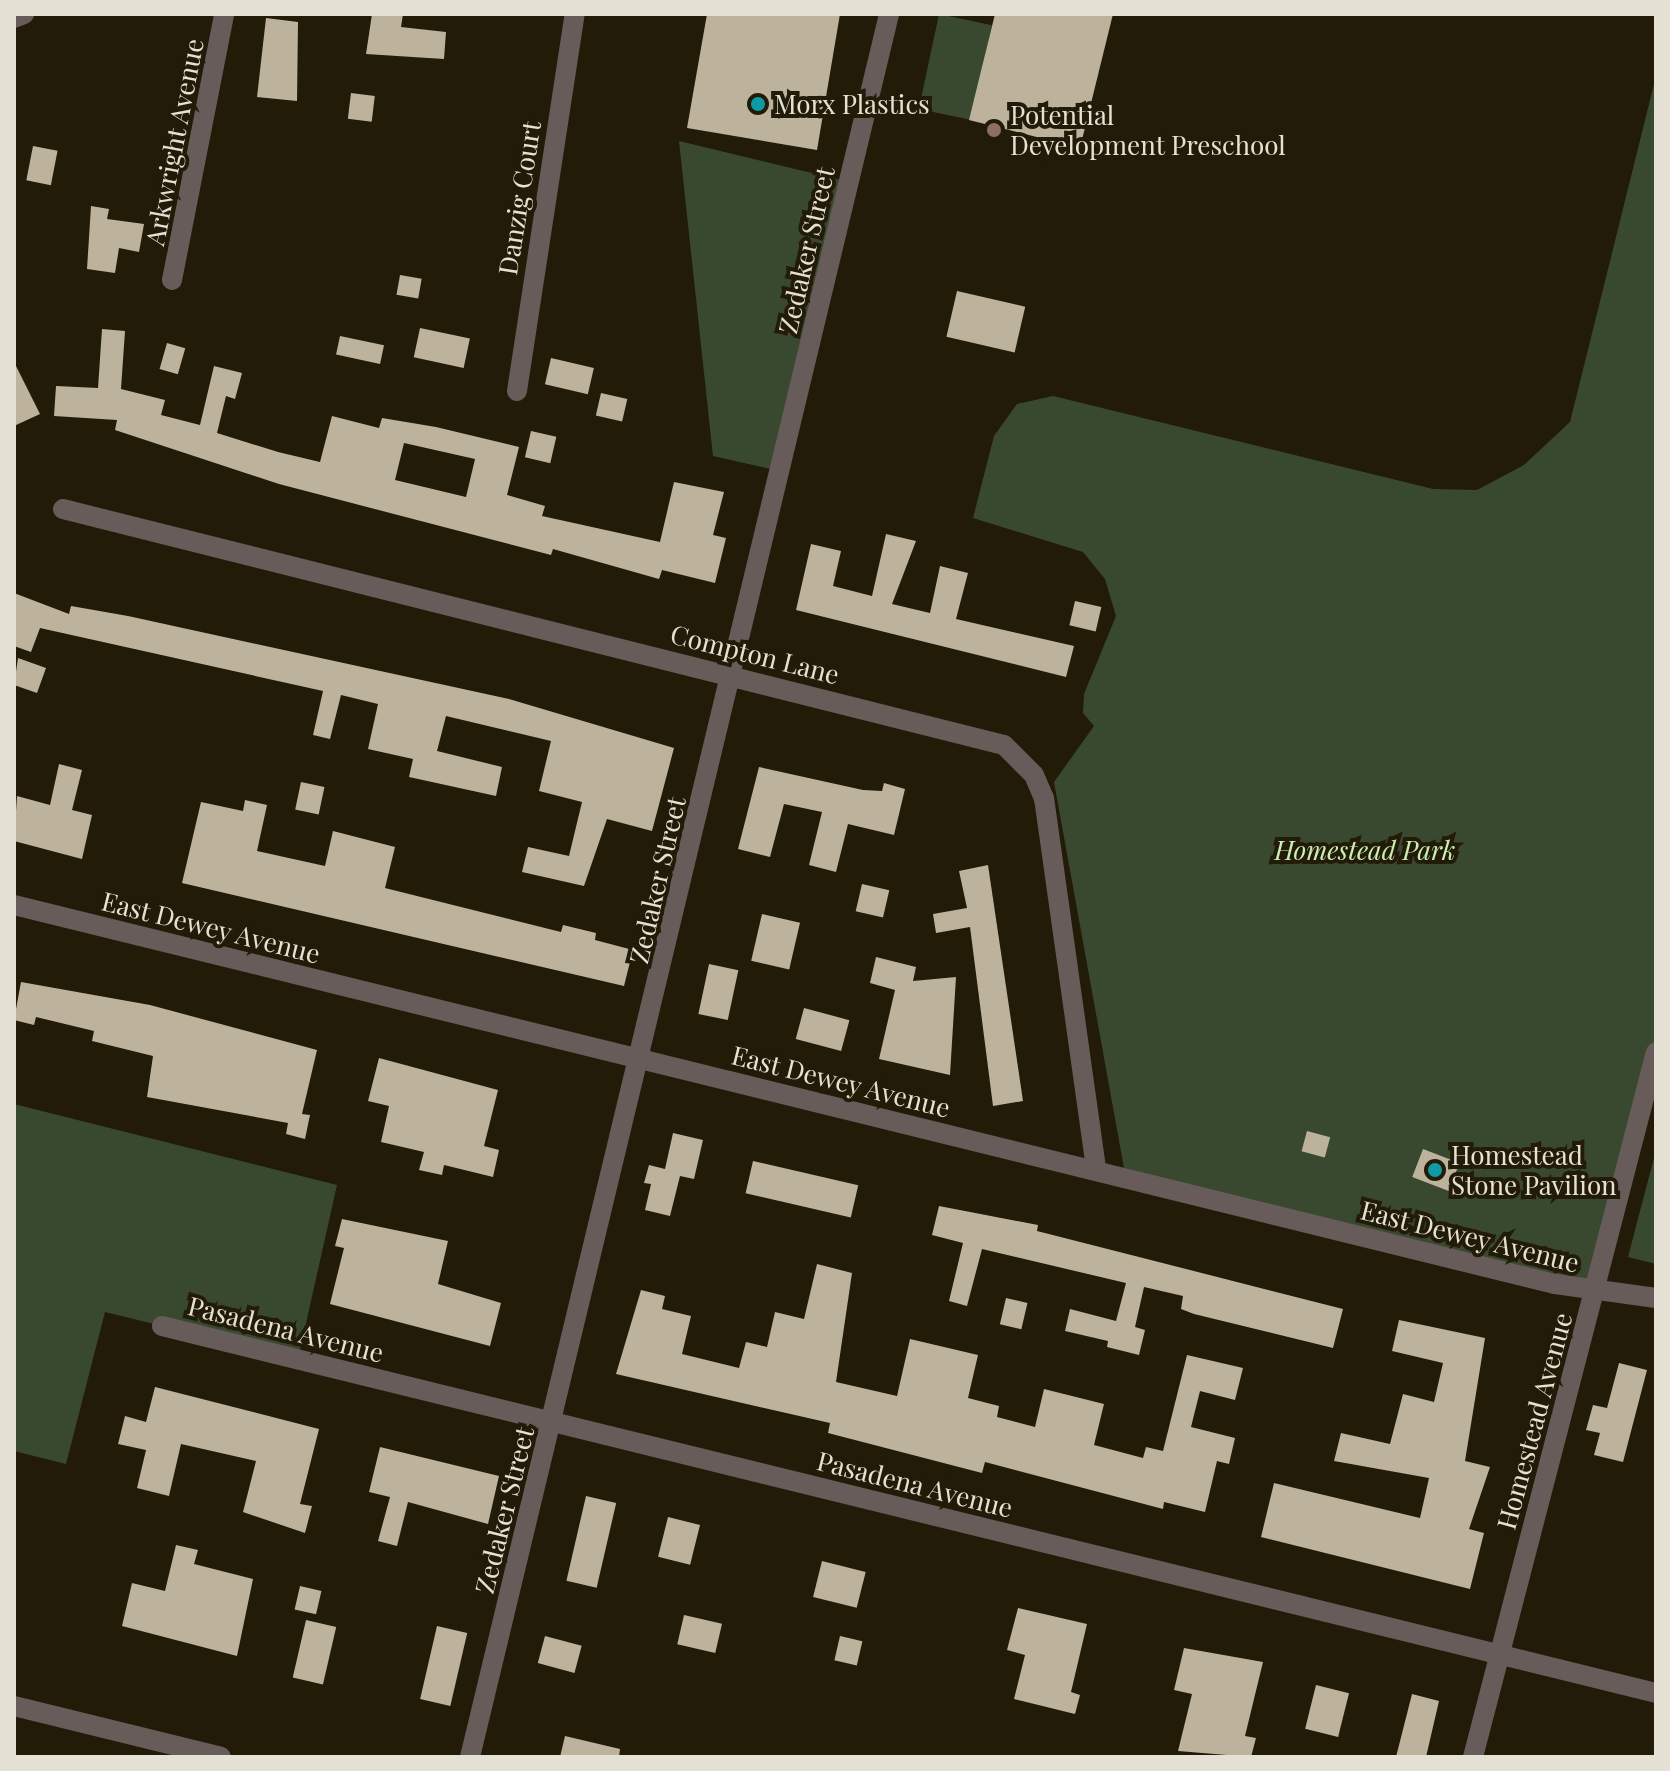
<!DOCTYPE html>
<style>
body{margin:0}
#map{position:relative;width:1670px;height:1771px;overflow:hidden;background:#221b08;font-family:"Playfair Display",serif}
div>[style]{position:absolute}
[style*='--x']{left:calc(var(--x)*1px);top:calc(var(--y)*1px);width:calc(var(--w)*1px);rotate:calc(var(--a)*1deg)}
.green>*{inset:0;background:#394930;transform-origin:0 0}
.building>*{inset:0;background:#bdb39c;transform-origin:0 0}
.minor>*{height:20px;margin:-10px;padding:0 10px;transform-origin:10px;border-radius:10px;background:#675c59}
.dots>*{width:22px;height:22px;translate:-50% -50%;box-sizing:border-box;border:4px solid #221b08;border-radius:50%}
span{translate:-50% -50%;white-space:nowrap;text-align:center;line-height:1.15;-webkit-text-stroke:8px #221b08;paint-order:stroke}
.poi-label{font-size:26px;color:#e6e1d5}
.left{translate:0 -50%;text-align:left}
.street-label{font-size:26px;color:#e6e1d5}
.park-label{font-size:26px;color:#caeeb5;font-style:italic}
.frame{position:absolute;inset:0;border:16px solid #e6e1d5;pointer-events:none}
</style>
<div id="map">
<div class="green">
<i style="left:939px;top:14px;width:54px;height:97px;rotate:12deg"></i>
<i style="clip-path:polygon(1656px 76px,1656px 1052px,1594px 1293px,1124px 1168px,1054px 782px,1094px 726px,1083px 713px,1084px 694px,1116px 616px,1105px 579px,1083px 552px,973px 518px,994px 436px,1017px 404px,1053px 396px,1433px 489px,1477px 490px,1524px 465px,1570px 422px)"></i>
<i style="clip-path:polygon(679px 141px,849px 182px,780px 471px,713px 456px)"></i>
<i style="clip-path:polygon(14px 1104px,337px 1185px,298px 1359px,105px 1312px,66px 1464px,14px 1451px)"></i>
<i style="clip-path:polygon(1656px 1150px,1656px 1264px,1628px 1257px)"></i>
</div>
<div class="building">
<i style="clip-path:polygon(372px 14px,403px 14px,401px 27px,446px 32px,444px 59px,366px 54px)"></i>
<i style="clip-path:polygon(707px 14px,840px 14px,817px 150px,687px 128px)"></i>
<i style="clip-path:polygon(995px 14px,1113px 14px,1080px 148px,969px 120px)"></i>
<i style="clip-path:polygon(266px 18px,298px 22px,297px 101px,257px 97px)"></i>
<i style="left:351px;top:93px;width:24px;height:26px;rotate:7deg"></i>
<i style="left:33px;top:146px;width:25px;height:35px;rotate:11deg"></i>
<i style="clip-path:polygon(91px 206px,109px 209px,107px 219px,144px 224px,139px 252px,119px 248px,115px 273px,87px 269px)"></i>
<i style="left:400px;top:275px;width:22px;height:20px;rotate:10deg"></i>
<i style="left:957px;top:291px;width:70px;height:47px;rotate:13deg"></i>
<i style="left:420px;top:328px;width:51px;height:30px;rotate:12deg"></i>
<i style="clip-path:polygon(evenodd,102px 329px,125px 331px,121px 389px,165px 400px,161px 415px,200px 425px,214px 366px,242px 373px,235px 399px,226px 396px,217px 433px,278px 452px,320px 462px,332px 416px,379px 428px,382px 418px,436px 427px,519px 447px,507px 495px,545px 506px,542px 516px,660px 542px,674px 482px,724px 492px,713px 535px,726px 538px,715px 583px,662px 570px,659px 579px,553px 549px,551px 555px,279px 484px,115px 430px,117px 420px,54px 416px,56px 386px,98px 388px,102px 329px,404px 443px,475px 459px,466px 497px,395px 480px,404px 443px)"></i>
<i style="left:340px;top:336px;width:45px;height:19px;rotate:12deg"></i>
<i style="left:167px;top:343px;width:19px;height:27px;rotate:16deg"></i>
<i style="left:551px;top:358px;width:44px;height:27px;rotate:13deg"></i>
<i style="clip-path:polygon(14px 362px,40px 414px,14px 426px)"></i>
<i style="left:601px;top:393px;width:27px;height:23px;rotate:13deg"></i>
<i style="left:531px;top:431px;width:26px;height:27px;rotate:13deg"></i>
<i style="clip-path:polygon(886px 534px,916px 541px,892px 604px,930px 613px,940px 566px,968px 573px,956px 619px,1074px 646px,1066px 677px,796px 610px,811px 544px,841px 551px,833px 586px,872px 596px)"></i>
<i style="clip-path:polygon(14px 593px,69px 614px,71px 606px,128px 616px,509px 699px,674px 748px,652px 831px,607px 819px,584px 886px,522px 872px,528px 847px,569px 856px,582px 802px,539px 791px,551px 741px,446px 716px,437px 751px,502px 767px,496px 796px,409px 777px,413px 759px,368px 749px,378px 704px,341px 695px,330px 739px,313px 735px,323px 691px,40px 628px,31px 652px,14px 646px)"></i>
<i style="left:1075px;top:601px;width:27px;height:25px;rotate:13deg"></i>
<i style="clip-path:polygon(18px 658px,46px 668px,37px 693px,14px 685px)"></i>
<i style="clip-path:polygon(59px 764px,82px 770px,72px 810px,92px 815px,82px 859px,14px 841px,17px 796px,50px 805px)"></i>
<i style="clip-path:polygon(759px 767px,863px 790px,882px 791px,884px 783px,905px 789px,894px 835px,848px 824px,836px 872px,809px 865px,822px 812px,784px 804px,770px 857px,738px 849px)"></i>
<i style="left:301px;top:782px;width:24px;height:28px;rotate:12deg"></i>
<i style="clip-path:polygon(245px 800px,267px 805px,257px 851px,325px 866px,333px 831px,395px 847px,385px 888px,561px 932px,563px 925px,596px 933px,595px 940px,633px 950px,624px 986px,182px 883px,201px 802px,243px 811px)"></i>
<i style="clip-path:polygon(988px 865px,1023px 1101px,993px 1106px,970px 927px,936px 933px,933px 914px,967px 908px,959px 871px)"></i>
<i style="left:862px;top:884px;width:28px;height:28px;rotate:13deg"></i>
<i style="left:762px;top:914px;width:39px;height:48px;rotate:13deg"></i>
<i style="clip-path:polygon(876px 957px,916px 967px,913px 981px,956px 977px,950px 1075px,879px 1059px,895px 990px,870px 983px)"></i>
<i style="left:709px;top:964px;width:30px;height:51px;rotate:12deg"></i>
<i style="clip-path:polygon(21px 982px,150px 1005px,317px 1050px,302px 1114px,310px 1115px,305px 1139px,286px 1134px,288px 1123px,147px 1097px,153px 1056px,92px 1041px,94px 1031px,36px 1017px,34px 1025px,14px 1020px)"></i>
<i style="left:804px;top:1008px;width:47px;height:32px;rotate:15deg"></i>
<i style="clip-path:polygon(379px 1058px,498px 1090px,484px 1146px,499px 1150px,493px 1177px,444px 1165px,442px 1175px,419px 1170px,424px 1152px,381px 1142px,389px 1106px,368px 1101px)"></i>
<i style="left:1307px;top:1131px;width:24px;height:21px;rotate:15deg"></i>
<i style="clip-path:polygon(673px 1133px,703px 1140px,694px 1179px,680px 1176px,670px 1216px,645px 1210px,651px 1184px,644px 1183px,649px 1165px,665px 1169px)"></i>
<i style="left:1423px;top:1149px;width:39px;height:30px;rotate:21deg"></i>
<i style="left:753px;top:1161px;width:108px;height:33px;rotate:13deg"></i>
<i style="clip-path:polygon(939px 1206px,1038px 1225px,1037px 1231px,1343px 1309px,1333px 1348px,1194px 1314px,1181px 1309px,1183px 1296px,1144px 1287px,1135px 1327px,1145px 1330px,1139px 1355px,1107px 1347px,1108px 1341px,1065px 1331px,1070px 1309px,1116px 1321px,1126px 1283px,982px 1249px,967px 1306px,949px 1301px,963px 1243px,932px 1235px)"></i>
<i style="clip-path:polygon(342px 1219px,448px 1241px,438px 1284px,501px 1303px,490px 1346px,330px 1304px,344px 1248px,335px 1246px)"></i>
<i style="clip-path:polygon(817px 1264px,852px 1273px,836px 1382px,897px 1396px,910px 1339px,978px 1355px,968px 1398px,999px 1406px,997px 1417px,1035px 1427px,1044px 1389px,1104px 1404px,1094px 1445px,1143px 1458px,1146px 1447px,1163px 1451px,1187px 1355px,1243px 1368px,1235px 1400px,1200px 1391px,1191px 1427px,1235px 1438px,1229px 1464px,1217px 1461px,1205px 1512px,1164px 1502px,1163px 1509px,985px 1462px,982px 1473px,828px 1433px,830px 1423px,616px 1374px,641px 1290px,665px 1296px,662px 1309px,691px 1316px,682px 1354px,739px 1368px,746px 1342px,767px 1347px,775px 1312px,804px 1319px)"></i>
<i style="left:1006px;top:1298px;width:22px;height:27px;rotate:13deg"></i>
<i style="clip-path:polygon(1399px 1320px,1485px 1338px,1465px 1461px,1490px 1467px,1469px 1529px,1484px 1533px,1470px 1589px,1261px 1537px,1274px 1483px,1420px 1518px,1429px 1478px,1334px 1461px,1341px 1433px,1390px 1444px,1403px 1394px,1434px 1402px,1443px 1363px,1392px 1351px)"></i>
<i style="clip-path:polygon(1619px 1363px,1647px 1370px,1623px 1462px,1594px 1455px,1600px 1433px,1586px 1430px,1593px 1405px,1607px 1408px)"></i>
<i style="clip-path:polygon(155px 1387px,319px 1429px,300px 1504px,312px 1506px,305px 1533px,243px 1512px,256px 1461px,181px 1444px,169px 1496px,137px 1488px,146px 1450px,118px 1444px,125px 1416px,146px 1422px)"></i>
<i style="clip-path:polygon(380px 1447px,499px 1476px,488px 1524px,408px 1502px,397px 1546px,378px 1541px,390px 1497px,369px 1492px)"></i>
<i style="left:586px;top:1496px;width:31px;height:87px;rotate:13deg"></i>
<i style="left:668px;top:1517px;width:33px;height:41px;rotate:14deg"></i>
<i style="clip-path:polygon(176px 1545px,198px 1550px,194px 1564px,253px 1579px,237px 1656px,122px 1626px,132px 1583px,165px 1591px)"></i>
<i style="left:822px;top:1561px;width:45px;height:37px;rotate:14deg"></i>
<i style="left:300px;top:1586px;width:22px;height:24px;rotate:13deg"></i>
<i style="clip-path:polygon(1018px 1608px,1087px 1624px,1071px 1692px,1080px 1695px,1075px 1714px,1014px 1699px,1025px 1655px,1007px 1650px)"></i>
<i style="left:684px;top:1615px;width:39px;height:30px;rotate:13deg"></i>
<i style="left:306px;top:1620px;width:31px;height:59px;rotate:13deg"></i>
<i style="left:437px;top:1626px;width:31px;height:75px;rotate:13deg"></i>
<i style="left:545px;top:1636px;width:38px;height:28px;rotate:15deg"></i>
<i style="left:840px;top:1636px;width:23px;height:25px;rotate:13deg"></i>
<i style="clip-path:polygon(1184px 1648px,1263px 1662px,1245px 1736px,1256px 1738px,1251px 1757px,1178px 1751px,1192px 1694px,1174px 1690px)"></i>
<i style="left:1316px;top:1685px;width:34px;height:45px;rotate:14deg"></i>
<i style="clip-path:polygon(1412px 1694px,1439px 1701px,1426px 1757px,1396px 1757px)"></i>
<i style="clip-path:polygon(565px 1736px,620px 1749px,619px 1757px,560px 1757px)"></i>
</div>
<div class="minor">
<i style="--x:14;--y:18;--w:11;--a:-22"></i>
<i style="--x:172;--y:280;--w:271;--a:-78.9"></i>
<i style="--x:517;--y:391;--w:381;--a:-81.3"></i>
<i style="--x:63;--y:509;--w:970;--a:14.08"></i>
<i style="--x:1004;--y:745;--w:42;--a:45"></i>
<i style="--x:1034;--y:775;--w:25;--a:67"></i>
<i style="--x:1044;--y:798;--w:376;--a:82"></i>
<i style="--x:14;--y:905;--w:1587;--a:13.82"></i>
<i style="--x:1555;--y:1284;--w:102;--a:7.9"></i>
<i style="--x:162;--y:1326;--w:1538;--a:13.8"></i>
<i style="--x:14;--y:1706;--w:213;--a:13.8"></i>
<i style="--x:470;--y:1757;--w:1793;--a:-76.48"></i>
<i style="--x:1473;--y:1757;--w:728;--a:-75.45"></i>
</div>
<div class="dots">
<i style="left:758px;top:104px;background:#0f9aa8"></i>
<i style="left:994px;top:130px;background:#8d6e63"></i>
<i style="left:1435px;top:1170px;background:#0f9aa8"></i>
</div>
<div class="poi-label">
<span class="left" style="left:774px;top:104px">Morx Plastics</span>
<span class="left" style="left:1010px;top:130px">Potential<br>Development Preschool</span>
<span class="left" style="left:1451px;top:1170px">Homestead<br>Stone Pavilion</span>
</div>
<div class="street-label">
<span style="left:174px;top:142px;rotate:-79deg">Arkwright Avenue</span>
<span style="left:519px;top:198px;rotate:-81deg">Danzig Court</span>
<span style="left:806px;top:250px;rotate:-77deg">Zedaker Street</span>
<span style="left:755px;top:654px;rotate:14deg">Compton Lane</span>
<span style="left:657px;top:880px;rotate:-77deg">Zedaker Street</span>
<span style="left:211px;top:927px;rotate:14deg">East Dewey Avenue</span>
<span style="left:841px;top:1081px;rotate:14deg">East Dewey Avenue</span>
<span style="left:1470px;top:1236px;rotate:14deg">East Dewey Avenue</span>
<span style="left:286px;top:1329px;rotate:14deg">Pasadena Avenue</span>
<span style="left:1534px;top:1421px;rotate:-75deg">Homestead Avenue</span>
<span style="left:915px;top:1484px;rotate:14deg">Pasadena Avenue</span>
<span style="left:504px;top:1510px;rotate:-76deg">Zedaker Street</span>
</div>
<div class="park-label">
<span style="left:1365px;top:850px">Homestead Park</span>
</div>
<div class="frame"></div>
</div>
